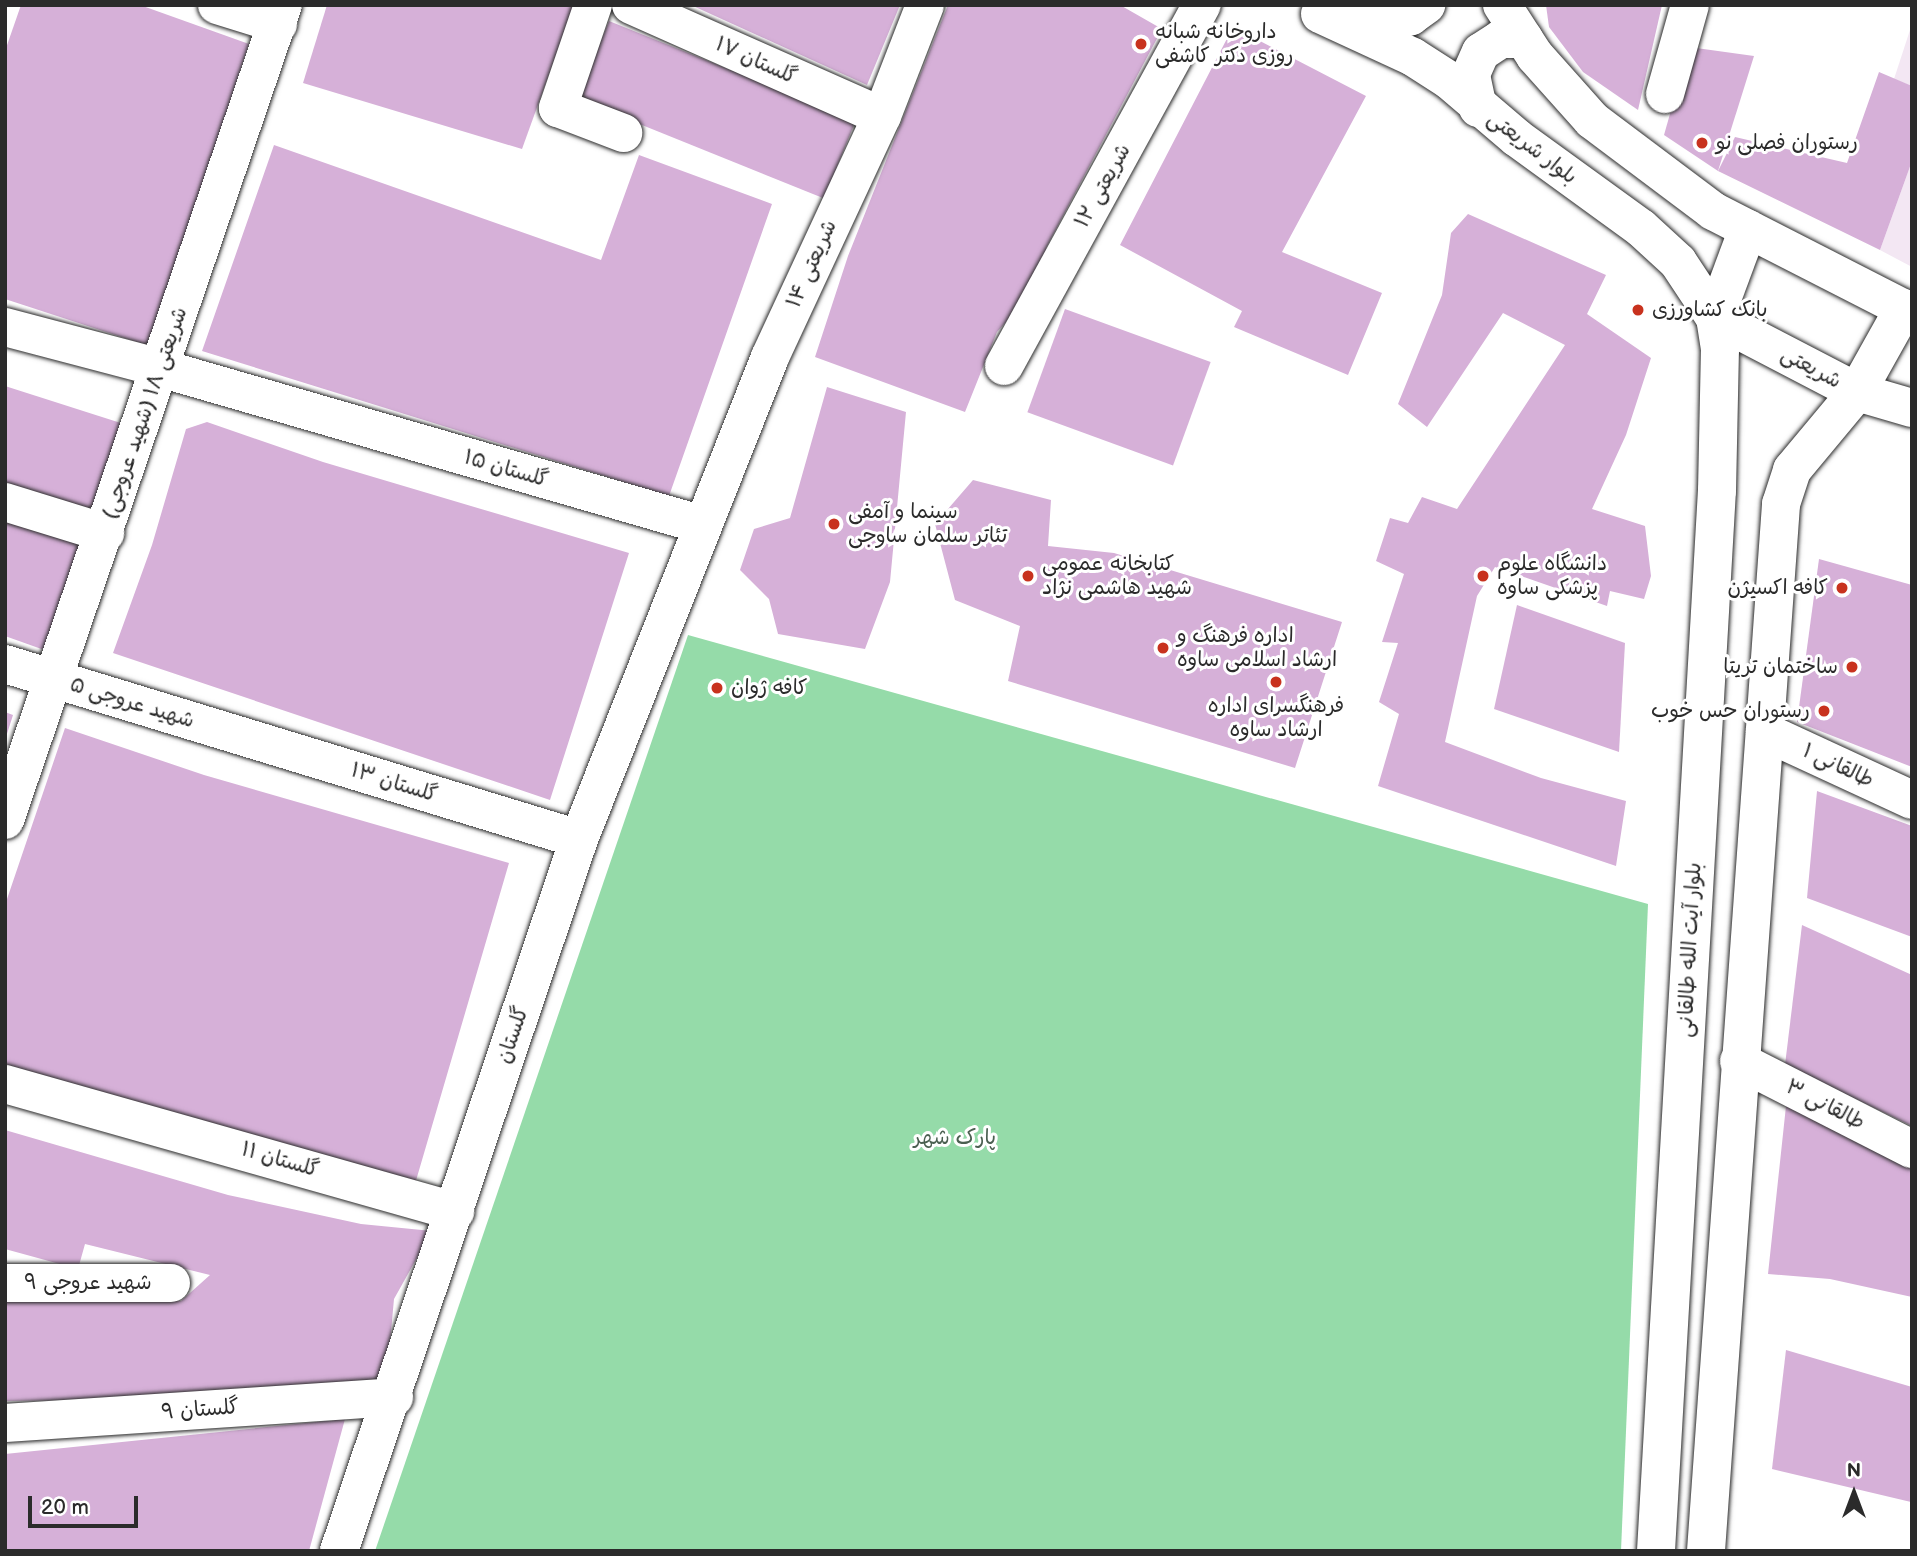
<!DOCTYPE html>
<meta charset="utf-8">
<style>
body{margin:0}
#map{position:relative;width:1917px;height:1556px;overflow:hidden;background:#fff;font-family:"Balsamiq Sans","Playpen Sans Arabic",sans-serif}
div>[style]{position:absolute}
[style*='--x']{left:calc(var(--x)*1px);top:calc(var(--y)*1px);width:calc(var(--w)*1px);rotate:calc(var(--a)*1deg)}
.built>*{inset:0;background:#f3e7f3}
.green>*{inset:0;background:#95dba9}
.building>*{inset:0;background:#d6b0d8;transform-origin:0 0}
.roads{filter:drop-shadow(0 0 2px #2b2b2b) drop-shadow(0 0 2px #2b2b2b)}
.minor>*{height:38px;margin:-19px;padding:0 19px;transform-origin:19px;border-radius:19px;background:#fff}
.secondary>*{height:38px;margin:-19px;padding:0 19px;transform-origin:19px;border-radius:19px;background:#fff}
.dots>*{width:19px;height:19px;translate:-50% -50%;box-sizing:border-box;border:4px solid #fff;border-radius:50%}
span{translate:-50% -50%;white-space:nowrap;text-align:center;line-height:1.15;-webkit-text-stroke:6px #fff;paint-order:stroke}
.poi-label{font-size:21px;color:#2b2b2b}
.left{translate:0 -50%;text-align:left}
.right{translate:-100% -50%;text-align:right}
.street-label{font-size:21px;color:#2b2b2b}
.park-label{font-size:21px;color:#4b6051}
.frame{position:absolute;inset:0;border:7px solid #2b2b2b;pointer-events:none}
.north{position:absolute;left:1819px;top:1458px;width:70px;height:70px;-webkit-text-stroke:5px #fff;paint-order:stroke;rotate:0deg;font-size:19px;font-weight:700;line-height:28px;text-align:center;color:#2b2b2b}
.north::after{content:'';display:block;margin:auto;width:24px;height:32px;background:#2b2b2b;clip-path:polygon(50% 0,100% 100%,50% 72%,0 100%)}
.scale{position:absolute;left:28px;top:1496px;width:110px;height:32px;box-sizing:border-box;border:4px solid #2b2b2b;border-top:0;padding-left:9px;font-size:21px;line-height:24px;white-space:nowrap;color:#2b2b2b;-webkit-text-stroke:5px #fff;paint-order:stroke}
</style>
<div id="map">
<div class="built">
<i style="clip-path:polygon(1910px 30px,1912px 31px,1912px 86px,1894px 79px)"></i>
<i style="clip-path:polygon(1912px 161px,1912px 267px,1880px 250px)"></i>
</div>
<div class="green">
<i style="clip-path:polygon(688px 635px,1648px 904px,1621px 1551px,375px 1551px)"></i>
</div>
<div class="building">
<i style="clip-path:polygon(21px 5px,140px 5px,249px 44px,149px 346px,5px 299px,5px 51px)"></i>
<i style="clip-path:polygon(327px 5px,574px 5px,522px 149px,303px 83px)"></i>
<i style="clip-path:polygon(691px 5px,900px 5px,867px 85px)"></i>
<i style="clip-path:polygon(948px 5px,1120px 5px,1162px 29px,1046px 248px,1063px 258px,997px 332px,965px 412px,815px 357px,848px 256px)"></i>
<i style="clip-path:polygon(1546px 5px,1662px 5px,1638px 110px,1583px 72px,1549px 27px)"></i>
<i style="left:609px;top:21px;width:266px;height:84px;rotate:22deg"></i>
<i style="clip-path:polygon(1233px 27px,1366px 96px,1282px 252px,1382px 293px,1348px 375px,1234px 327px,1242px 311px,1120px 245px)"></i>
<i style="clip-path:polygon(1689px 47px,1754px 56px,1718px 171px,1664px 135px)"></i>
<i style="clip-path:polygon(1879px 72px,1912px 86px,1912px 161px,1880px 250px,1718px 171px,1735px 137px,1847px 163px)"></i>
<i style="clip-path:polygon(274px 145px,601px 260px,639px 155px,772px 204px,669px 496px,202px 351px)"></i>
<i style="clip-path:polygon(1468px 214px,1606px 275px,1587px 314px,1651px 358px,1626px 435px,1592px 509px,1645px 526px,1651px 576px,1644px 599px,1610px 591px,1607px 606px,1495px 567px,1477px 596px,1445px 742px,1541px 778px,1626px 801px,1616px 866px,1378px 786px,1399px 714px,1379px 702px,1398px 643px,1382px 642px,1404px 574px,1376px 561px,1390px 518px,1408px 523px,1422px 497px,1457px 509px,1565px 345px,1503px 313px,1427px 427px,1398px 404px,1442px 295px,1451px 233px)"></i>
<i style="left:1065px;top:309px;width:155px;height:110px;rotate:20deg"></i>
<i style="clip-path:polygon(5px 386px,127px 425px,96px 518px,5px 488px)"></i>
<i style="clip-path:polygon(827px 387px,906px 412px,890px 582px,865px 649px,778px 634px,769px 599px,740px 570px,754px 529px,790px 518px)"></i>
<i style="clip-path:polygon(207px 422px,323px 462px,629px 553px,550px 800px,113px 653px,152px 545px,186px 429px)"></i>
<i style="clip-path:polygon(973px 480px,1051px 500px,1048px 546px,1114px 553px,1342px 622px,1295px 768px,1008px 681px,1020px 626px,955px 600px,935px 524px)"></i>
<i style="clip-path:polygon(5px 515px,84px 542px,47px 651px,5px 636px)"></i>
<i style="clip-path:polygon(1819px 559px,1912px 585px,1912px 767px,1797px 722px)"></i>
<i style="clip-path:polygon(1517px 605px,1625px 643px,1619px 752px,1494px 709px)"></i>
<i style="clip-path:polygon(5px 712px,13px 715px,6px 737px,5px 737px)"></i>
<i style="clip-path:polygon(65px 728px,204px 775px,509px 863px,415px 1184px,5px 1067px,5px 905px)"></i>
<i style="clip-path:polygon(1817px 791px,1912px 826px,1912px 937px,1807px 898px)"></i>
<i style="clip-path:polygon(1802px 925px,1912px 975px,1912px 1126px,1785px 1065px)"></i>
<i style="clip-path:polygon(1786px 1106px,1912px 1167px,1912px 1297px,1830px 1279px,1768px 1274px)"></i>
<i style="clip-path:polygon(5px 1130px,228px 1195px,361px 1224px,432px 1231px,394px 1299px,385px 1397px,5px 1401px,5px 1299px,181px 1301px,210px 1275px,85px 1244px,78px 1269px,5px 1249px)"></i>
<i style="clip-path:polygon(1786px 1350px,1912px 1387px,1911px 1502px,1772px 1469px)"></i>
<i style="clip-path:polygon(345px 1419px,309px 1551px,5px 1551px,5px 1454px)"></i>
</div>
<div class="roads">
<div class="minor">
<i style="--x:217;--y:5;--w:64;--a:17.3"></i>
<i style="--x:593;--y:5;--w:109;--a:108.8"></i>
<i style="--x:558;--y:108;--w:70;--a:21"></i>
<i style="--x:631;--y:5;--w:274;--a:23.9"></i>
<i style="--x:1665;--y:94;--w:92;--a:-74.3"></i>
<i style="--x:5;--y:327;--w:160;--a:14.8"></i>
<i style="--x:160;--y:368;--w:565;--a:16.13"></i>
<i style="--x:1004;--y:366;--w:412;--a:-61.3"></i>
<i style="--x:5;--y:502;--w:105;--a:17.2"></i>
<i style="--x:5;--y:664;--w:600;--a:16.96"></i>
<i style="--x:1765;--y:732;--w:162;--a:24.8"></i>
<i style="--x:5;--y:820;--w:861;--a:-71.17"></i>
<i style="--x:1739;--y:1061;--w:194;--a:27"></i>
<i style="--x:5;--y:1084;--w:468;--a:15.8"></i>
<i style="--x:5;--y:1283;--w:166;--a:0"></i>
<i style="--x:5;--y:1423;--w:390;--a:-3.8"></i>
<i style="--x:339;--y:1551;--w:751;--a:-71.37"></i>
<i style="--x:579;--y:839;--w:518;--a:-68.38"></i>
<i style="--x:770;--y:357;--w:266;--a:-65.1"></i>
<i style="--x:882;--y:116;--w:119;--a:-68.8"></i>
</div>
<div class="secondary">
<i style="--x:1502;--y:5;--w:61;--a:57.1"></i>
<i style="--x:1535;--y:56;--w:86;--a:48.3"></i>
<i style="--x:1592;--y:120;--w:151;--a:36.9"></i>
<i style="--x:1713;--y:211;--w:224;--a:27.1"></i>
<i style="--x:1320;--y:14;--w:102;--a:24.8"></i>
<i style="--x:1413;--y:57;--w:43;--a:32.6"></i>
<i style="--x:1449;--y:80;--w:89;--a:40.5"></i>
<i style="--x:1517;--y:138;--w:153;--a:36"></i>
<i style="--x:1641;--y:228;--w:50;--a:42.6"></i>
<i style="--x:1678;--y:262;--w:67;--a:56.5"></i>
<i style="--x:1715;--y:318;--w:160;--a:27.5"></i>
<i style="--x:1857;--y:392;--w:57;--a:16.2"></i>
<i style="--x:1345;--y:22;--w:35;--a:3"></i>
<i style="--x:1380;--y:24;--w:32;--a:-14"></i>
<i style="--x:1411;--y:16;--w:19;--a:-36"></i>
<i style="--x:1478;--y:108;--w:35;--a:-102"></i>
<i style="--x:1471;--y:74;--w:24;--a:-66"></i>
<i style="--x:1481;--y:52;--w:24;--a:-33"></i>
<i style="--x:1501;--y:39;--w:23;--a:0"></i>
<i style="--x:1656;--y:1551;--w:1062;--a:-86.71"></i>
<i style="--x:1717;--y:491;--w:142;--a:-88.8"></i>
<i style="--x:1720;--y:349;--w:31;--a:-99"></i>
<i style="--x:1715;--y:318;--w:95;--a:-69.7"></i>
<i style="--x:1706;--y:1551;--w:1050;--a:-85.9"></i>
<i style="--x:1781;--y:504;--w:36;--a:-72"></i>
<i style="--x:1792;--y:470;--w:102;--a:-50.2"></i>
<i style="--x:1857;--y:392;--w:96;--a:-60.8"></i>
</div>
</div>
<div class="dots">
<i style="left:1141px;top:44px;background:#c8321e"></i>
<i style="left:1702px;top:143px;background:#c8321e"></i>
<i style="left:1638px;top:310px;background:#c8321e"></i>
<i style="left:834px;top:524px;background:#c8321e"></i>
<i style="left:1028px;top:576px;background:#c8321e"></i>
<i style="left:1483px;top:576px;background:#c8321e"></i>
<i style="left:1842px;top:588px;background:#c8321e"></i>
<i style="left:1163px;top:648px;background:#c8321e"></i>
<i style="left:1852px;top:667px;background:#c8321e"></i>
<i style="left:1276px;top:682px;background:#c8321e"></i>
<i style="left:717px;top:688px;background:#c8321e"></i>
<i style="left:1824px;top:711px;background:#c8321e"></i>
</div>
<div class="poi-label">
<span class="left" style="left:1155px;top:44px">داروخانه شبانه<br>روزی دکتر کاشفی</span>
<span class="left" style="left:1716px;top:143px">رستوران فصلی نو</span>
<span class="left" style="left:1652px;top:310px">بانک کشاورزی</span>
<span class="left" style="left:848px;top:524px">سینما و آمفی<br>تئاتر سلمان ساوجی</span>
<span class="left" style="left:1042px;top:576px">کتابخانه عمومی<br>شهید هاشمی نژاد</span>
<span class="left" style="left:1497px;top:576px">دانشگاه علوم<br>پزشکی ساوه</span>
<span class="right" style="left:1828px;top:588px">کافه اکسیژن</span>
<span class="left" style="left:1177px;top:648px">اداره فرهنگ و<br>ارشاد اسلامی ساوه</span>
<span class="right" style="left:1838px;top:667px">ساختمان تریتا</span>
<span class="left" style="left:731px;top:688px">کافه ژوان</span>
<span style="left:1276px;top:718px">فرهنگسرای اداره<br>ارشاد ساوه</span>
<span class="right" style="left:1810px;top:711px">رستوران حس خوب</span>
</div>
<div class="street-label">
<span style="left:756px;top:61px;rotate:24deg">گلستان ۱۷</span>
<span style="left:1532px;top:148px;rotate:37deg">بلوار شریعتی</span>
<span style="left:1103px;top:186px;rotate:-61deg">شریعتی ۱۲</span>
<span style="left:812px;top:264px;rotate:-66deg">شریعتی ۱۴</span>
<span style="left:1811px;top:368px;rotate:28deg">شریعتی</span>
<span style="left:145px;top:413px;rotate:-71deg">شریعتی ۱۸ (شهید عروجی)</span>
<span style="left:506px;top:469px;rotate:16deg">گلستان ۱۵</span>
<span style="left:132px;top:703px;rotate:17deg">شهید عروجی ۵</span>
<span style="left:1838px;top:766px;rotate:25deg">طالقانی ۱</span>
<span style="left:394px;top:783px;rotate:17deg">گلستان ۱۳</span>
<span style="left:1690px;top:950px;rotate:-87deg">بلوار آیت الله طالقانی</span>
<span style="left:513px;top:1035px;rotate:-71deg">گلستان</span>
<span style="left:1825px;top:1105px;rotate:27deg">طالقانی ۳</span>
<span style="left:280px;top:1160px;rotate:16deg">گلستان ۱۱</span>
<span style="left:88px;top:1283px">شهید عروجی ۹</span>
<span style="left:200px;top:1410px;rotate:-4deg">گلستان ۹</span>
</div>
<div class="park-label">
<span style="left:955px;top:1138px">پارک شهر</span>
</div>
<div class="frame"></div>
<div class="north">N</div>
<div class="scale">20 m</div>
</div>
